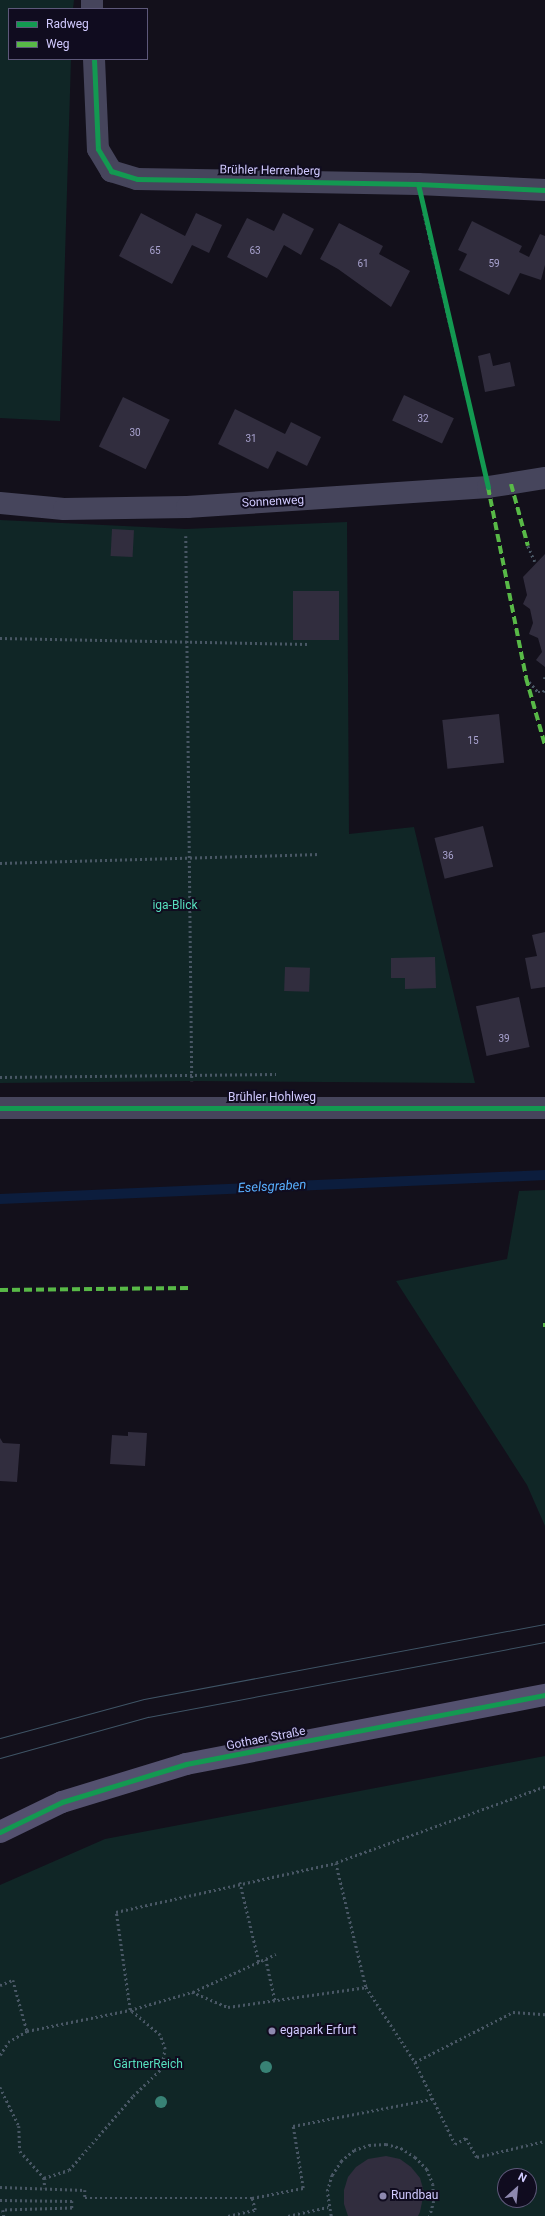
<!DOCTYPE html>
<meta charset="utf-8">
<style>
body{margin:0}
#map{position:relative;width:545px;height:2216px;overflow:hidden;background:#13101b;font-family:Roboto,sans-serif}
div>[style]{position:absolute}
[style*='--x']{left:calc(var(--x)*1px);top:calc(var(--y)*1px);width:calc(var(--w)*1px);rotate:calc(var(--a)*1deg)}
.green>*{inset:0;background:#102626}
.stream>*{height:10px;margin:-5px;padding:0 5px;transform-origin:5px;border-radius:5px;background:#0c1d3d}
.building>*{inset:0;background:#312d3e;transform-origin:0 0}
.path>*{height:2.5px;margin-top:-1.25px;transform-origin:0;background:repeating-linear-gradient(90deg,#495765 0 2px,transparent 0 5px)}
.minor>*{height:22px;margin:-11px;padding:0 11px;transform-origin:11px;border-radius:11px;background:#46455c}
.secondary>*{height:22px;margin:-11px;padding:0 11px;transform-origin:11px;border-radius:11px;background:#54516f}
.tram>*{height:1px;margin:-0.5px;padding:0 0.5px;transform-origin:0.5px;border-radius:0.5px;background:#3f5465}
.quiet>*{height:4px;margin-top:-2px;transform-origin:0;background:repeating-linear-gradient(90deg,#58b947 0 8px,transparent 0 12px)}
.cycleway>*{height:5px;margin:-2.5px;padding:0 2.5px;transform-origin:2.5px;border-radius:2.5px;background:#139951}
.trees>*{width:12px;height:12px;margin:-6px;border-radius:50%;background:#388275}
.dots>*{width:11px;height:11px;translate:-50% -50%;box-sizing:border-box;border:2px solid #100c1f;border-radius:50%}
span{translate:-50% -50%;white-space:nowrap;text-align:center;line-height:1.15;-webkit-text-stroke:4px #100c1f;paint-order:stroke}
.number-label{font-size:10px;color:#a9a3cf}
.number-label span{-webkit-text-stroke-width:0}
.street-label{font-size:12px;color:#d1caff}
.park-label{font-size:12px;color:#56dfbe}
.poi-label{font-size:12px;color:#d1caff}
.left{translate:0 -50%;text-align:left}
.water-label{font-size:13px;color:#58b0ff;font-style:italic}
.legend{position:absolute;left:8px;top:8px;width:140px;height:52px;box-sizing:border-box;background:#100c1f;border:1px solid #5d5879;margin:0;padding:5px 7px;list-style:none;font-size:12px;color:#d1caff}
.legend li{display:flex;align-items:center;gap:8px;height:20px}
.legend b{width:20px;border:1px solid #5d5879}
.north{position:absolute;left:497px;top:2168px;width:40px;height:40px;box-sizing:border-box;background:#100c1f;border:1px solid #5d5879;border-radius:50%;rotate:27deg;font-size:11px;font-weight:700;line-height:16px;text-align:center;color:#d1caff}
.north::after{content:'';display:block;margin:auto;width:14px;height:18px;background:#8e89af;clip-path:polygon(50% 0,100% 100%,50% 72%,0 100%)}
</style>
<div id="map">
<div class="green">
<i style="clip-path:polygon(0 0,74px 0,73px 9px,9px 9px,9px 59px,71px 59px,60px 421px,0 418px)"></i>
<i style="clip-path:polygon(0 520px,186px 529px,347px 522px,349px 834px,414px 827px,475px 1083px,192px 1081px,0 1083px)"></i>
<i style="clip-path:polygon(545px 1190px,545px 1526px,527px 1485px,396px 1281px,507px 1259px,519px 1191px)"></i>
<i style="clip-path:polygon(evenodd,545px 1756px,545px 2216px,0 2216px,0 1885px,105px 1839px,545px 1756px,505px 2176px,529px 2176px,529px 2200px,505px 2200px,505px 2176px)"></i>
</div>
<div class="stream">
<i style="--x:0;--y:1199;--w:546;--a:-2.52"></i>
</div>
<div class="building">
<i style="clip-path:polygon(141px 213px,185px 236px,196px 213px,222px 225px,209px 253px,192px 245px,172px 284px,119px 256px)"></i>
<i style="clip-path:polygon(283px 213px,314px 229px,301px 255px,284px 245px,267px 278px,227px 257px,247px 218px,274px 231px)"></i>
<i style="clip-path:polygon(472px 221px,522px 246px,519px 252px,529px 257px,540px 234px,545px 236px,545px 265px,541px 280px,520px 273px,509px 295px,459px 270px,467px 254px,458px 250px)"></i>
<i style="clip-path:polygon(339px 223px,383px 246px,379px 254px,410px 271px,391px 307px,338px 269px,320px 259px)"></i>
<i style="clip-path:polygon(490px 353px,493px 366px,510px 362px,515px 386px,485px 392px,478px 356px)"></i>
<i style="left:404px;top:395px;width:55px;height:28px;rotate:25deg"></i>
<i style="left:123px;top:397px;width:52px;height:55px;rotate:26deg"></i>
<i style="clip-path:polygon(235px 409px,285px 434px,291px 422px,321px 437px,307px 466px,277px 451px,268px 469px,218px 444px)"></i>
<i style="left:112px;top:529px;width:22px;height:27px;rotate:3deg"></i>
<i style="clip-path:polygon(545px 554px,545px 667px,536px 660px,542px 652px,538px 638px,529px 634px,533px 623px,530px 609px,523px 604px,527px 595px,523px 577px)"></i>
<i style="left:293px;top:591px;width:46px;height:49px"></i>
<i style="left:499px;top:714px;width:49px;height:57px;rotate:84deg"></i>
<i style="left:483px;top:826px;width:42px;height:50px;rotate:76deg"></i>
<i style="clip-path:polygon(545px 932px,545px 987px,531px 989px,525px 958px,537px 956px,532px 935px)"></i>
<i style="clip-path:polygon(435px 957px,436px 988px,405px 989px,405px 978px,391px 978px,391px 958px)"></i>
<i style="left:285px;top:967px;width:25px;height:24px;rotate:2deg"></i>
<i style="left:519px;top:997px;width:51px;height:44px;rotate:78deg"></i>
<i style="clip-path:polygon(128px 1432px,147px 1433px,145px 1466px,110px 1464px,112px 1435px,128px 1436px)"></i>
<i style="clip-path:polygon(0 1438px,3px 1443px,20px 1444px,17px 1482px,0 1481px)"></i>
<i style="clip-path:polygon(386px 2156px,400px 2159px,411px 2167px,420px 2178px,424px 2192px,420px 2212px,418px 2216px,348px 2216px,344px 2204px,344px 2190px,348px 2177px,356px 2167px,368px 2159px)"></i>
</div>
<div class="path">
<i style="--x:424;--y:213;--w:254;--a:76.8"></i>
<i style="--x:186;--y:536;--w:545;--a:89.37"></i>
<i style="--x:528;--y:546;--w:17;--a:66"></i>
<i style="--x:0;--y:638;--w:309;--a:1.1"></i>
<i style="--x:545;--y:677;--w:3;--a:90"></i>
<i style="--x:526;--y:678;--w:18;--a:49"></i>
<i style="--x:538;--y:692;--w:5;--a:0"></i>
<i style="--x:543;--y:692;--w:4;--a:-63"></i>
<i style="--x:0;--y:863;--w:320;--a:-1.6"></i>
<i style="--x:0;--y:1077;--w:276;--a:-0.6"></i>
<i style="--x:545;--y:1787;--w:222;--a:160"></i>
<i style="--x:336;--y:1863;--w:128;--a:76.4"></i>
<i style="--x:366;--y:1987;--w:90;--a:56.8"></i>
<i style="--x:415;--y:2062;--w:91;--a:64"></i>
<i style="--x:455;--y:2144;--w:13;--a:-29"></i>
<i style="--x:466;--y:2138;--w:22;--a:60"></i>
<i style="--x:477;--y:2157;--w:70;--a:-13.2"></i>
<i style="--x:240;--y:1882;--w:82;--a:76.6"></i>
<i style="--x:266;--y:1959;--w:42;--a:77.6"></i>
<i style="--x:0;--y:1985;--w:14;--a:-21"></i>
<i style="--x:13;--y:1980;--w:53;--a:74.6"></i>
<i style="--x:193;--y:1992;--w:91;--a:-24.6"></i>
<i style="--x:0;--y:2055;--w:15;--a:-58"></i>
<i style="--x:8;--y:2042;--w:22;--a:-30"></i>
<i style="--x:27;--y:2031;--w:105;--a:-11.5"></i>
<i style="--x:130;--y:2010;--w:99;--a:-98.1"></i>
<i style="--x:116;--y:1912;--w:225;--a:-12.6"></i>
<i style="--x:415;--y:2062;--w:110;--a:-27"></i>
<i style="--x:513;--y:2012;--w:32;--a:4"></i>
<i style="--x:0;--y:2087;--w:43;--a:64"></i>
<i style="--x:19;--y:2126;--w:25;--a:88"></i>
<i style="--x:20;--y:2151;--w:36;--a:48"></i>
<i style="--x:44;--y:2178;--w:10;--a:84"></i>
<i style="--x:44;--y:2178;--w:26;--a:-18"></i>
<i style="--x:69;--y:2170;--w:98;--a:-49.1"></i>
<i style="--x:133;--y:2096;--w:39;--a:-44"></i>
<i style="--x:161;--y:2069;--w:20;--a:-79"></i>
<i style="--x:165;--y:2049;--w:15;--a:-110"></i>
<i style="--x:160;--y:2035;--w:39;--a:-140"></i>
<i style="--x:130;--y:2010;--w:65;--a:-16.2"></i>
<i style="--x:192;--y:1992;--w:39;--a:23"></i>
<i style="--x:228;--y:2007;--w:139;--a:-8.2"></i>
<i style="--x:0;--y:2187;--w:85;--a:2"></i>
<i style="--x:85;--y:2190;--w:8;--a:90"></i>
<i style="--x:85;--y:2198;--w:167;--a:0"></i>
<i style="--x:252;--y:2198;--w:52;--a:-11.1"></i>
<i style="--x:303;--y:2188;--w:63;--a:-99.2"></i>
<i style="--x:293;--y:2126;--w:142;--a:-11"></i>
<i style="--x:0;--y:2200;--w:72;--a:0.8"></i>
<i style="--x:72;--y:2201;--w:7;--a:90"></i>
<i style="--x:72;--y:2208;--w:69;--a:178.3"></i>
<i style="--x:3;--y:2210;--w:6;--a:81"></i>
<i style="--x:228;--y:2216;--w:28;--a:-13"></i>
<i style="--x:255;--y:2210;--w:12;--a:-104"></i>
<i style="--x:288;--y:2216;--w:41;--a:-12.7"></i>
<i style="--x:331;--y:2216;--w:25;--a:-99"></i>
<i style="--x:327;--y:2191;--w:17;--a:-73"></i>
<i style="--x:332;--y:2175;--w:17;--a:-57"></i>
<i style="--x:341;--y:2161;--w:17;--a:-40"></i>
<i style="--x:354;--y:2150;--w:16;--a:-18"></i>
<i style="--x:369;--y:2145;--w:17;--a:-3"></i>
<i style="--x:386;--y:2144;--w:16;--a:15"></i>
<i style="--x:401;--y:2148;--w:17;--a:33"></i>
<i style="--x:415;--y:2157;--w:17;--a:45"></i>
<i style="--x:427;--y:2169;--w:16;--a:68"></i>
<i style="--x:433;--y:2184;--w:17;--a:87"></i>
<i style="--x:434;--y:2201;--w:16;--a:105"></i>
</div>
<div class="minor">
<i style="--x:92;--y:0;--w:9;--a:90"></i>
<i style="--x:94;--y:59;--w:90;--a:87.5"></i>
<i style="--x:98;--y:149;--w:26;--a:59"></i>
<i style="--x:111;--y:171;--w:27;--a:17"></i>
<i style="--x:137;--y:179;--w:281;--a:1"></i>
<i style="--x:418;--y:184;--w:127;--a:2.7"></i>
<i style="--x:0;--y:503;--w:64;--a:5.4"></i>
<i style="--x:64;--y:509;--w:123;--a:-0.9"></i>
<i style="--x:187;--y:507;--w:302;--a:-3.8"></i>
<i style="--x:488;--y:487;--w:58;--a:-9"></i>
<i style="--x:0;--y:1108;--w:545;--a:0"></i>
</div>
<div class="secondary">
<i style="--x:0;--y:1832;--w:69;--a:-25.8"></i>
<i style="--x:62;--y:1802;--w:130;--a:-17"></i>
<i style="--x:186;--y:1764;--w:366;--a:-10.9"></i>
</div>
<div class="tram">
<i style="--x:0;--y:1738;--w:149;--a:-15.2"></i>
<i style="--x:144;--y:1699;--w:408;--a:-10.6"></i>
<i style="--x:0;--y:1758;--w:154;--a:-15.5"></i>
<i style="--x:148;--y:1717;--w:404;--a:-10.7"></i>
</div>
<div class="quiet">
<i style="--x:511;--y:484;--w:64;--a:74.7"></i>
<i style="--x:488;--y:487;--w:195;--a:78.7"></i>
<i style="--x:526;--y:678;--w:70;--a:74.2"></i>
<i style="--x:0;--y:1290;--w:189;--a:-0.6"></i>
<i style="--x:543;--y:1325;--w:2;--a:0"></i>
</div>
<div class="cycleway">
<i style="--x:94;--y:59;--w:90;--a:87.5"></i>
<i style="--x:98;--y:149;--w:26;--a:59"></i>
<i style="--x:111;--y:171;--w:27;--a:17"></i>
<i style="--x:137;--y:179;--w:281;--a:1"></i>
<i style="--x:418;--y:184;--w:127;--a:2.7"></i>
<i style="--x:418;--y:184;--w:311;--a:77"></i>
<i style="--x:0;--y:1108;--w:545;--a:0"></i>
<i style="--x:0;--y:1832;--w:69;--a:-25.8"></i>
<i style="--x:62;--y:1802;--w:130;--a:-17"></i>
<i style="--x:186;--y:1764;--w:366;--a:-10.9"></i>
</div>
<div class="trees">
<i style="left:266px;top:2067px"></i>
<i style="left:161px;top:2102px"></i>
</div>
<div class="dots">
<i style="left:272px;top:2031px;background:#8e89af"></i>
<i style="left:383px;top:2196px;background:#8e89af"></i>
</div>
<div class="number-label">
<span style="left:155px;top:251px">65</span>
<span style="left:255px;top:251px">63</span>
<span style="left:363px;top:264px">61</span>
<span style="left:494px;top:264px">59</span>
<span style="left:423px;top:419px">32</span>
<span style="left:135px;top:433px">30</span>
<span style="left:251px;top:439px">31</span>
<span style="left:473px;top:741px">15</span>
<span style="left:448px;top:856px">36</span>
<span style="left:504px;top:1039px">39</span>
</div>
<div class="street-label">
<span style="left:270px;top:171px;rotate:1deg">Brühler Herrenberg</span>
<span style="left:273px;top:502px;rotate:-3deg">Sonnenweg</span>
<span style="left:272px;top:1098px">Brühler Hohlweg</span>
<span style="left:266px;top:1739px;rotate:-11deg">Gothaer Straße</span>
</div>
<div class="park-label">
<span style="left:175px;top:906px">iga-Blick</span>
<span style="left:148px;top:2065px">GärtnerReich</span>
</div>
<div class="poi-label">
<span class="left" style="left:280px;top:2031px">egapark Erfurt</span>
<span class="left" style="left:391px;top:2196px">Rundbau</span>
</div>
<div class="water-label">
<span style="left:272px;top:1187px;rotate:-3deg">Eselsgraben</span>
</div>
<ul class="legend">
<li><b style="height:5px;background:#139951"></b>Radweg</li>
<li><b style="height:5px;background:#58b947"></b>Weg</li>
</ul>
<div class="north">N</div>
</div>
